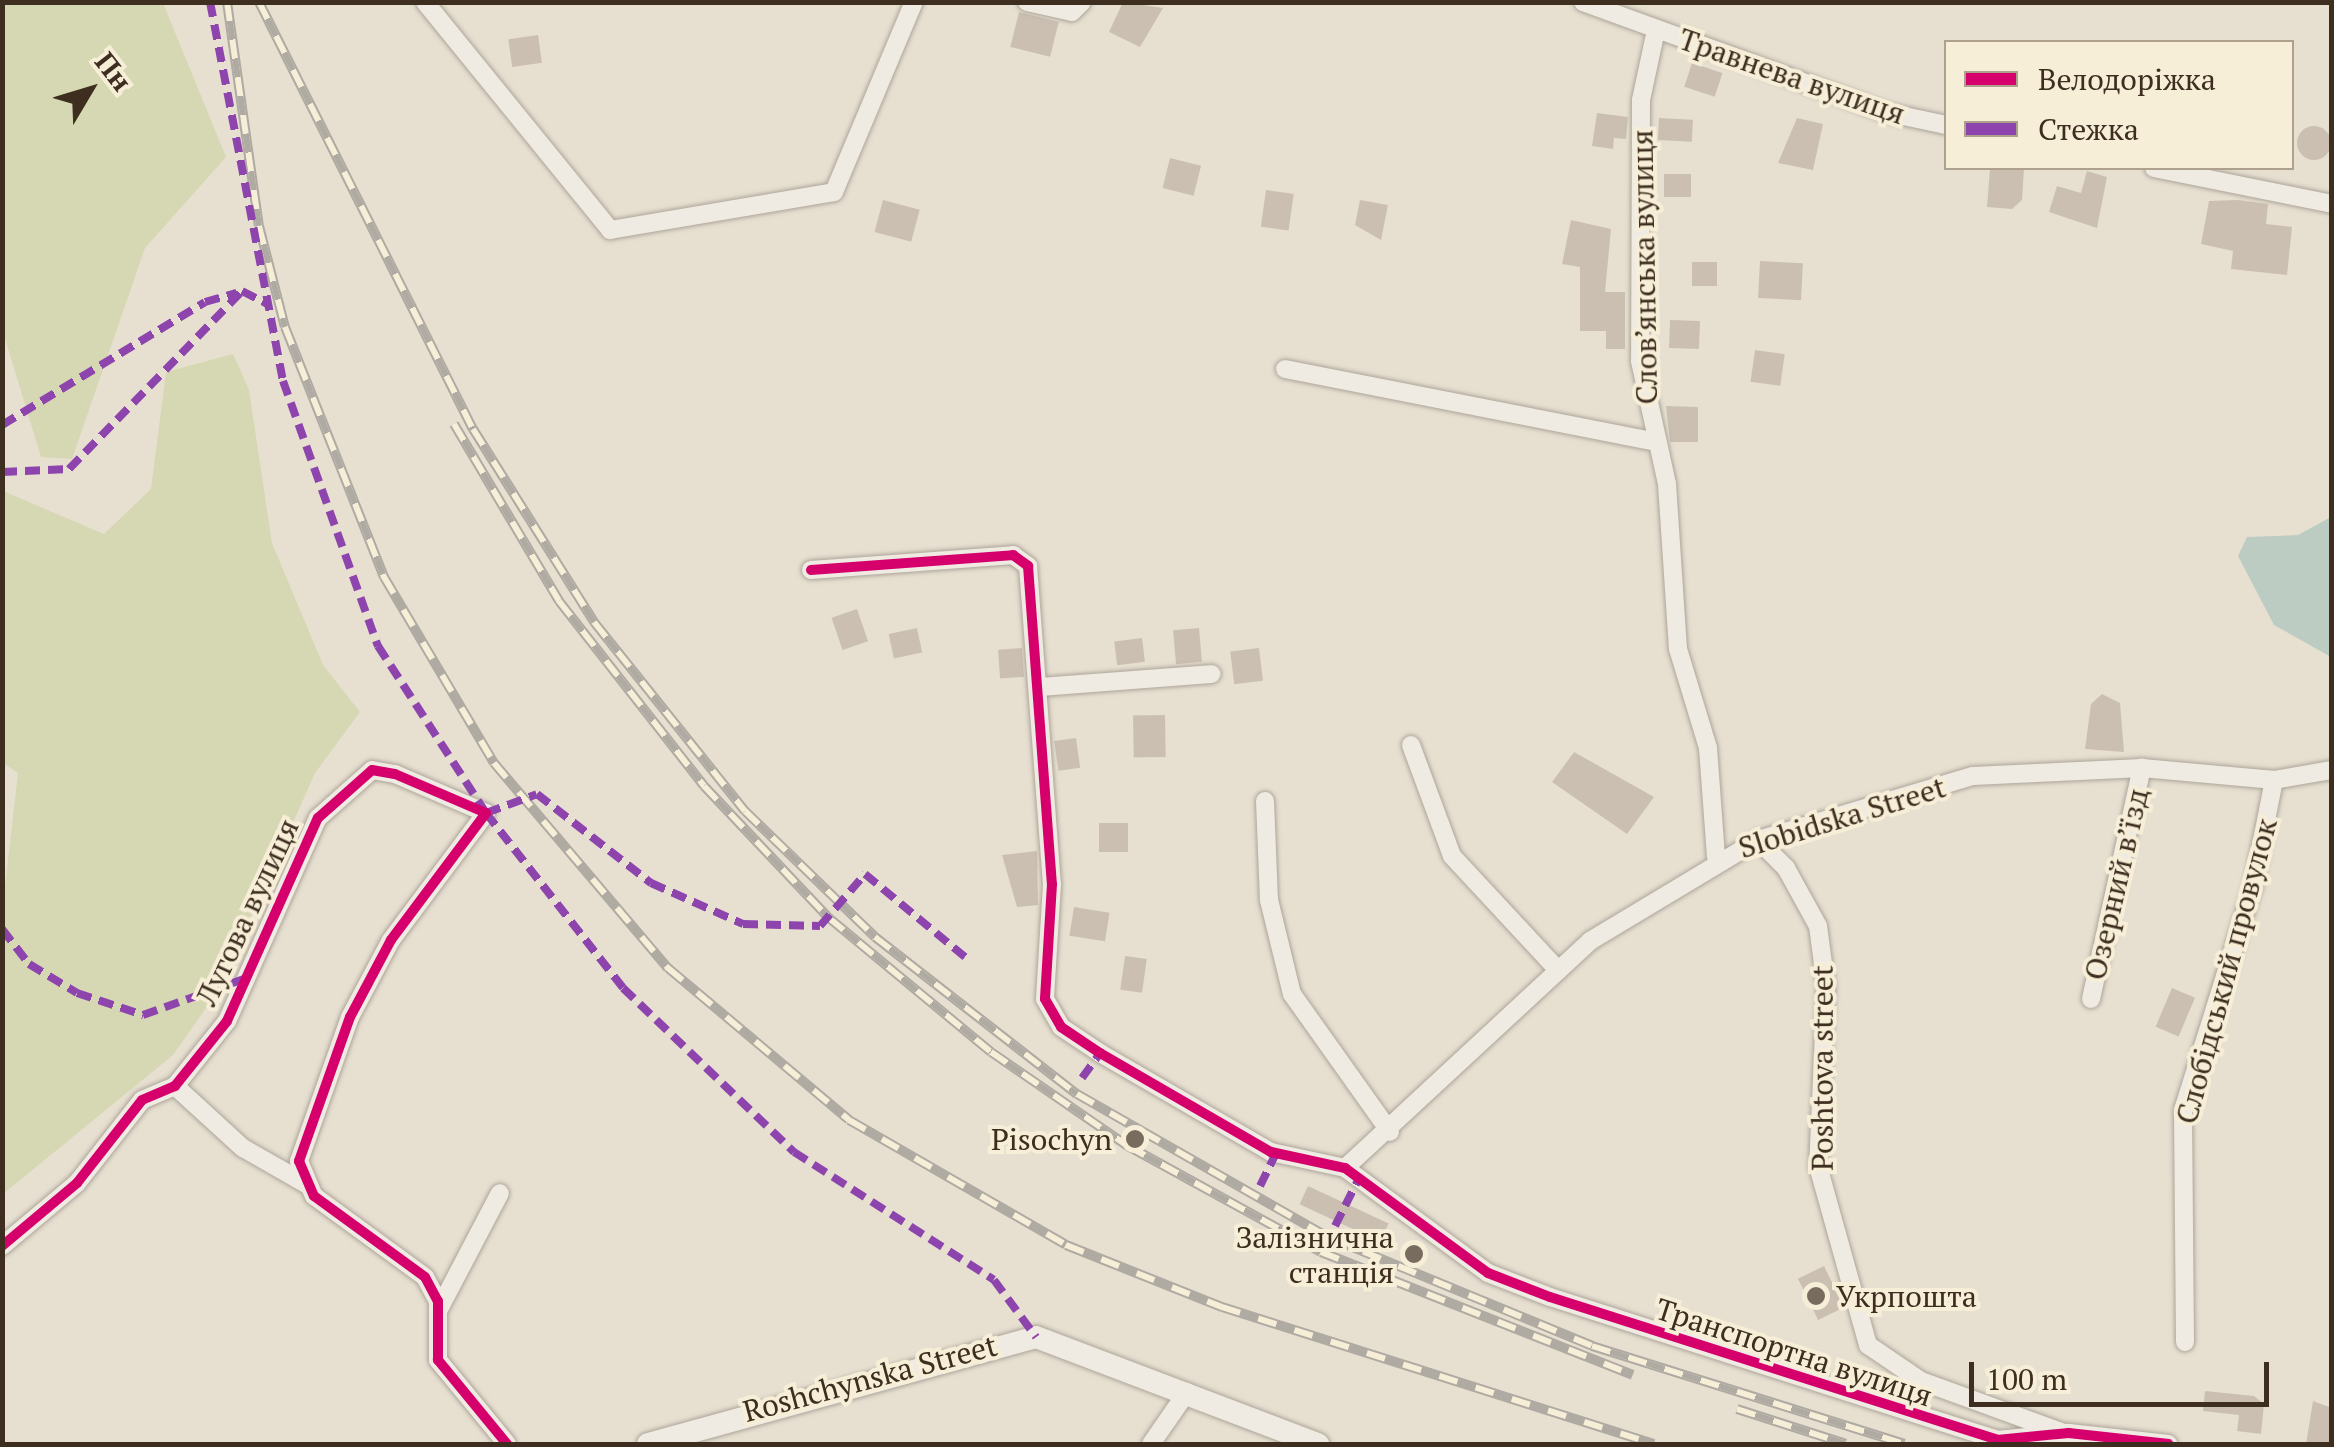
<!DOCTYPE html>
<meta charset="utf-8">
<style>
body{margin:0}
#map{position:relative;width:2334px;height:1447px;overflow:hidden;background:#e7e0d1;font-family:"PT Serif",serif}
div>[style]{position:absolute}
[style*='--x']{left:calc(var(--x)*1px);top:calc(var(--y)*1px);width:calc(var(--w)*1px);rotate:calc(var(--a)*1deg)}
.green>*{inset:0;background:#d6d7b3}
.water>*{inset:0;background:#bcccc2}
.building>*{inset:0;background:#cbbfb2;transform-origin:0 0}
.round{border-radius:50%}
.roads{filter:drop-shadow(0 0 2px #ada599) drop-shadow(0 0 2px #ada599)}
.minor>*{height:18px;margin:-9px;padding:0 9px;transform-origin:9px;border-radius:9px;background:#efebe3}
.tertiary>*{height:22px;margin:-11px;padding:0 11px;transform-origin:11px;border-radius:11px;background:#efebe3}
.rail>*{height:10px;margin-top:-5px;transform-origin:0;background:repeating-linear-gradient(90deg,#f7eed8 0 19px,#afaaa2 0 38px);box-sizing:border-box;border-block:2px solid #afaaa2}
.quiet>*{height:8px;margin-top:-4px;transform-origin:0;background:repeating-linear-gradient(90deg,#8e44ad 0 15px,transparent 0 23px)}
.cycleway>*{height:10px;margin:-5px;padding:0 5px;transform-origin:5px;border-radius:5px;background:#d6006c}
.dots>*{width:28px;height:28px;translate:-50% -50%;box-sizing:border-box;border:5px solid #f7eed8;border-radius:50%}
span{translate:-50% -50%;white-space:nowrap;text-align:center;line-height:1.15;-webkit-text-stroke:8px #f7eed8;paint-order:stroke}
.street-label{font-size:30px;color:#3d2e20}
.poi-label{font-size:30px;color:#3d2e20}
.right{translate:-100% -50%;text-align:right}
.left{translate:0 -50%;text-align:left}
.frame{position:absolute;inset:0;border:5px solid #3d2e20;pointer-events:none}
.legend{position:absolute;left:1944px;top:40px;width:350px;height:130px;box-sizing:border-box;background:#f7eed8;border:2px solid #ada18e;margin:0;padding:12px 18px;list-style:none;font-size:30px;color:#3d2e20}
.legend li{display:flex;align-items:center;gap:20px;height:50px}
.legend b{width:50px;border:2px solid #ada18e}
.north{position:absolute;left:40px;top:40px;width:100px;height:100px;-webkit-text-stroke:8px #f7eed8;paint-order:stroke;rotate:52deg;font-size:28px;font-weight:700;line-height:40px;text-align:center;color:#3d2e20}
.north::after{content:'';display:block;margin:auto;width:35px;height:45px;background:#3d2e20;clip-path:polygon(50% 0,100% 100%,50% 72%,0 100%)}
.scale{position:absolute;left:1969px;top:1362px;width:300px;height:45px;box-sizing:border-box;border:5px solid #3d2e20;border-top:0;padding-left:12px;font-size:30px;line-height:35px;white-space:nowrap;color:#3d2e20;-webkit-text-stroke:8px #f7eed8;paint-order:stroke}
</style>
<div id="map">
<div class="green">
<i style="clip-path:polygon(2px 3px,163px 3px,226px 157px,145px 248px,72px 459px,41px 457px,3px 332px)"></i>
<i style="clip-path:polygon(233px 354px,249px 390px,272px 543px,323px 665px,360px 712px,315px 773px,218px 991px,173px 1055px,3px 1194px,2px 912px,18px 773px,3px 763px,3px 491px,104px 534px,151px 489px,166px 372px)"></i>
</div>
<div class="water">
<i style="clip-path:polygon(2331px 517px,2331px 657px,2274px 625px,2238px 556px,2247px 537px,2298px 535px)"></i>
</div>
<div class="building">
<i style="clip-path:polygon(1123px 2px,1163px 8px,1140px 47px,1109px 32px)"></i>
<i style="left:1019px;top:12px;width:41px;height:36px;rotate:14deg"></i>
<i style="left:538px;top:35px;width:28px;height:30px;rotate:82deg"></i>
<i style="left:1692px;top:63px;width:32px;height:25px;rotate:18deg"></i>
<i style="clip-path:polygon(1597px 113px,1628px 117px,1626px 139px,1614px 138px,1613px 149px,1592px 146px)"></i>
<i style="left:1659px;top:118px;width:34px;height:22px;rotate:3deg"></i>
<i style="clip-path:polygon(1797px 118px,1823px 124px,1813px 170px,1778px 163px)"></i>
<i class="round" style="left:2297px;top:126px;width:34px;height:34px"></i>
<i style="left:1170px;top:158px;width:32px;height:31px;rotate:14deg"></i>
<i style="clip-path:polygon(1990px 168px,2024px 168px,2022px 200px,2012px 209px,1987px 207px)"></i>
<i style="clip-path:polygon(2087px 171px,2107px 177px,2097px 228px,2049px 212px,2057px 186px,2081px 193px)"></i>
<i style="left:1664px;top:174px;width:27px;height:23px"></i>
<i style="left:1266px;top:190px;width:28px;height:37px;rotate:8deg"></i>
<i style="left:883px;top:200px;width:38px;height:33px;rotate:15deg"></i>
<i style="clip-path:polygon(1360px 200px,1388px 205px,1381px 240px,1355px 225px)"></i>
<i style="clip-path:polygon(2238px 200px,2268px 204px,2266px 224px,2292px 227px,2287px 275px,2231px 269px,2233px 251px,2201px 244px,2209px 201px)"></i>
<i style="clip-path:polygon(1571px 220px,1611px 229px,1605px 292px,1625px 292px,1625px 349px,1606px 349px,1606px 331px,1580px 331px,1580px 267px,1562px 264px)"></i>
<i style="left:1760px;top:261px;width:43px;height:37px;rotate:3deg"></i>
<i style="left:1692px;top:262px;width:25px;height:24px"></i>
<i style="left:1670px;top:320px;width:30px;height:28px;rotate:2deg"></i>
<i style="left:1755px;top:350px;width:30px;height:32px;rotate:8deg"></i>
<i style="clip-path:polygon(1666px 406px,1698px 407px,1698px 442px,1670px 442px)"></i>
<i style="left:857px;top:609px;width:34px;height:27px;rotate:71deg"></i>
<i style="left:917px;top:628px;width:25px;height:29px;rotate:78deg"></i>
<i style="left:1199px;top:628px;width:34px;height:26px;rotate:85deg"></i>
<i style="left:1142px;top:638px;width:24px;height:28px;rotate:83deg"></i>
<i style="left:1022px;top:648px;width:29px;height:24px;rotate:86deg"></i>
<i style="left:1259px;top:648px;width:33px;height:29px;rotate:83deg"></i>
<i style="clip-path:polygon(2102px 694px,2120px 703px,2124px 752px,2085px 749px,2091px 704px)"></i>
<i style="left:1165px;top:715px;width:42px;height:32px;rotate:89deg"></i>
<i style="left:1076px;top:738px;width:30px;height:22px;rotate:82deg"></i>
<i style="clip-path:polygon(1574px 752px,1654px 797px,1627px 834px,1552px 782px)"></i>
<i style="left:1099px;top:823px;width:29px;height:29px"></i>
<i style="clip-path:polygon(1037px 851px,1038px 905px,1017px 907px,1002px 855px)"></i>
<i style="left:1074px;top:907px;width:36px;height:29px;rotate:9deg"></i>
<i style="left:1125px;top:956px;width:22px;height:34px;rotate:8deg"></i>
<i style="left:2172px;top:988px;width:25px;height:42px;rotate:23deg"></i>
<i style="left:1308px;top:1186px;width:89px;height:20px;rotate:25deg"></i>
<i style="left:1824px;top:1266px;width:46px;height:29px;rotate:64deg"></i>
<i style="clip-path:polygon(2205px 1391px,2254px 1396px,2264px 1404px,2261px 1434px,2237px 1431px,2239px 1415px,2203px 1411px)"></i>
<i style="clip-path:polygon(2313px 1401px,2332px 1408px,2332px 1444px,2306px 1444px)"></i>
</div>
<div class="roads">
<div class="minor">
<i style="--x:425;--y:2;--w:294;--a:50.9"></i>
<i style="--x:610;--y:230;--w:227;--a:-9.6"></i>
<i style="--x:834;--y:192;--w:206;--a:-67.2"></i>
<i style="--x:1027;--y:2;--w:46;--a:12.5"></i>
<i style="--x:1072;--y:12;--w:14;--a:-45"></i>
<i style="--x:1583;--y:2;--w:321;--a:20"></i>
<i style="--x:1885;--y:112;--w:62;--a:12"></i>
<i style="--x:1656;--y:30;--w:72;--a:102.1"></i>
<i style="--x:1641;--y:100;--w:261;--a:90.2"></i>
<i style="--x:1640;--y:361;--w:126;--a:77.6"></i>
<i style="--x:1667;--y:484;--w:165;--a:86.2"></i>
<i style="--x:1678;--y:649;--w:103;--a:73.1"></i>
<i style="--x:1708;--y:748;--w:109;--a:85.8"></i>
<i style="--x:2154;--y:168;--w:182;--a:11.4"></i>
<i style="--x:1285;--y:369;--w:373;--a:11.1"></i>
<i style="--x:811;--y:570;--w:203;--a:-4.2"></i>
<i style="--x:1013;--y:555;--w:19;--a:36"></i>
<i style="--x:1028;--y:566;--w:319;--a:85.7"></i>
<i style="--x:1052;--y:884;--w:115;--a:93.5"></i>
<i style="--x:1045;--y:999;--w:32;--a:60"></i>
<i style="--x:1061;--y:1027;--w:47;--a:33.7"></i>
<i style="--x:1100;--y:1053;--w:198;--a:30.1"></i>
<i style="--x:1271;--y:1152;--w:76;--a:12.2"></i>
<i style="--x:1345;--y:1168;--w:177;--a:36.3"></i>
<i style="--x:1488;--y:1273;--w:66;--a:21.2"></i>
<i style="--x:1550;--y:1297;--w:469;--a:17.7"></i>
<i style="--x:1997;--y:1440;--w:72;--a:-5.6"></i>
<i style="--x:2069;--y:1433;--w:100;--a:6.3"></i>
<i style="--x:1039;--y:687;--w:173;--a:-4.3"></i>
<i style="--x:1411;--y:745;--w:118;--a:69.7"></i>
<i style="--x:1452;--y:856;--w:156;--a:47.1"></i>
<i style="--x:1265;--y:801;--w:99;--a:87.7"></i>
<i style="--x:1269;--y:900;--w:97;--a:76.3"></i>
<i style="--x:1292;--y:994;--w:169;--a:54.6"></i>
<i style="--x:1758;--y:840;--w:40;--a:45"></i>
<i style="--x:1786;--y:868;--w:66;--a:61.1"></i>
<i style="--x:1818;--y:926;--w:61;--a:82.4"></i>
<i style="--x:1826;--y:986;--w:180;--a:92.5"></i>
<i style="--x:1818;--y:1166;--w:186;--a:74.4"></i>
<i style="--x:1868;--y:1345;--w:64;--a:34.2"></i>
<i style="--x:1921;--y:1381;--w:152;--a:20"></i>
<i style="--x:2091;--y:999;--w:237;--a:-77.6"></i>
<i style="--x:175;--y:1086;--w:92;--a:42.4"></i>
<i style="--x:243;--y:1148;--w:73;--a:29.7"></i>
<i style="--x:1345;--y:1168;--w:334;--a:-42.8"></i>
<i style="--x:1590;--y:941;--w:196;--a:-31"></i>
<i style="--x:1758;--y:840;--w:224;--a:-16.6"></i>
<i style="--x:1973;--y:776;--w:169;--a:-2.7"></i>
<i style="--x:2142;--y:768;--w:133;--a:5.2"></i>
<i style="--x:2274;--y:780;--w:59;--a:-9.8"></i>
<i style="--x:2;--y:1246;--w:98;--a:-40"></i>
<i style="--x:77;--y:1183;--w:105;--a:-51.9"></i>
<i style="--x:142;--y:1100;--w:36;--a:-23"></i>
<i style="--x:175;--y:1086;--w:83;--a:-51.3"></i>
<i style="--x:227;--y:1021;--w:222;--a:-65.9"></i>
<i style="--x:318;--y:818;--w:72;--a:-41.6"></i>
<i style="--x:372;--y:770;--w:23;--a:10"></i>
<i style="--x:395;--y:774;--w:99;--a:23.2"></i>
<i style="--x:486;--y:813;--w:159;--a:126.8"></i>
<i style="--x:391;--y:940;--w:87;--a:118"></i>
<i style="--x:350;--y:1017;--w:153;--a:109.5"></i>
<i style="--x:299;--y:1161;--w:38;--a:67"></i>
<i style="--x:314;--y:1196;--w:137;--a:36.1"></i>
<i style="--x:425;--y:1277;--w:27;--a:62"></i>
<i style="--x:438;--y:1301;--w:59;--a:90"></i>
<i style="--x:438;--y:1360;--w:109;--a:50.6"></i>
<i style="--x:438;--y:1311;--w:133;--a:-62.3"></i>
<i style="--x:2185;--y:1342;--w:232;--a:-90.5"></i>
<i style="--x:2183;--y:1110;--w:235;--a:-72.6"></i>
<i style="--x:2253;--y:886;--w:108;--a:-78.8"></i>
<i style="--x:1151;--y:1444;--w:63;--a:-55.3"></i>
</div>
<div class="tertiary">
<i style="--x:648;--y:1444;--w:402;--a:-15.4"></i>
<i style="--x:1036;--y:1337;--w:302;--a:20.8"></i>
</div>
</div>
<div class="rail">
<i style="--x:227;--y:2;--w:226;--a:81.9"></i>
<i style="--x:259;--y:226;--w:104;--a:75.6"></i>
<i style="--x:285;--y:327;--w:269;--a:68.4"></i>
<i style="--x:384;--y:577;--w:216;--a:59.4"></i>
<i style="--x:494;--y:763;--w:269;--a:49.7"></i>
<i style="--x:668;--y:968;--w:236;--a:40"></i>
<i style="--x:849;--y:1120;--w:250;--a:29.9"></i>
<i style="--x:1066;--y:1245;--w:168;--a:21.7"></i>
<i style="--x:1222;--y:1307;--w:453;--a:17.6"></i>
<i style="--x:259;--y:2;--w:478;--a:63.4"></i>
<i style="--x:473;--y:429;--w:228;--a:57.9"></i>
<i style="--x:594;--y:622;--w:242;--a:51.4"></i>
<i style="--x:745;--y:811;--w:181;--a:44.1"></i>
<i style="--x:875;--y:937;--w:256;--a:37.9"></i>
<i style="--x:1077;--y:1094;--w:289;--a:29.7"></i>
<i style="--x:1328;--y:1237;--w:286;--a:22.4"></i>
<i style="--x:1592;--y:1346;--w:327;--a:17.4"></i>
<i style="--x:454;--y:424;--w:206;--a:59.3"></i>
<i style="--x:559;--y:601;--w:235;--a:51.9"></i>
<i style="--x:704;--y:786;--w:182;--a:46.6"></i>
<i style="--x:829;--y:918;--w:210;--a:39.6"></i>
<i style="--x:991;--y:1052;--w:166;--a:34.5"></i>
<i style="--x:1128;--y:1146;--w:220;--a:28.8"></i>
<i style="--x:1321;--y:1252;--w:335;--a:21.5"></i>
<i style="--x:1737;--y:1409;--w:114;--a:17.8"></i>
</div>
<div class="quiet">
<i style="--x:210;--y:2;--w:386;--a:79.1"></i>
<i style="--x:283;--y:381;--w:282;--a:70.3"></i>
<i style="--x:378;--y:646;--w:199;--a:57.1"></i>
<i style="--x:486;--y:813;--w:222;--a:51.9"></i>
<i style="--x:623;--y:988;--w:237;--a:43.8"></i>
<i style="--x:794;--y:1152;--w:237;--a:32.6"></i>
<i style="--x:994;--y:1280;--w:71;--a:53.6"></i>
<i style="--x:2;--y:425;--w:237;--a:-31.2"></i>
<i style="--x:205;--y:302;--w:33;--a:-16"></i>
<i style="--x:2;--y:472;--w:67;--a:-2.6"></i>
<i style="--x:69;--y:469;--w:248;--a:-45.8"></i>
<i style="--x:242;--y:291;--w:28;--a:27"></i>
<i style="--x:486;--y:813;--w:54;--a:-20.4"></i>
<i style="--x:537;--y:794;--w:145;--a:38"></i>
<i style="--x:651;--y:883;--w:101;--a:24"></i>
<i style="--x:743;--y:924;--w:77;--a:1.5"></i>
<i style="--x:820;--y:926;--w:69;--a:-49.1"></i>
<i style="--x:865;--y:874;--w:130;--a:39.7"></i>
<i style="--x:2;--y:929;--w:44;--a:52.4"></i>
<i style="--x:29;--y:964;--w:56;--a:31.1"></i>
<i style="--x:77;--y:993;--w:70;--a:18.4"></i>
<i style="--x:143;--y:1015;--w:110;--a:-19.6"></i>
<i style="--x:1082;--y:1078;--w:31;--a:-54"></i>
<i style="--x:1260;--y:1186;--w:37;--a:-64"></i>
<i style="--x:1335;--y:1226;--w:54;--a:-63.4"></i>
</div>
<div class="cycleway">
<i style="--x:811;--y:570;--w:203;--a:-4.2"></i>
<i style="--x:1013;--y:555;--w:19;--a:36"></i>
<i style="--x:1028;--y:566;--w:319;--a:85.7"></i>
<i style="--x:1052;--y:884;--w:115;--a:93.5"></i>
<i style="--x:1045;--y:999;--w:32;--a:60"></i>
<i style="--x:1061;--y:1027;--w:47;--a:33.7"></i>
<i style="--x:1100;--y:1053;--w:198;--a:30.1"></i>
<i style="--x:1271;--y:1152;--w:76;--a:12.2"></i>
<i style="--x:1345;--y:1168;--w:177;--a:36.3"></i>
<i style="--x:1488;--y:1273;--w:66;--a:21.2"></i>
<i style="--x:1550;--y:1297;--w:469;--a:17.7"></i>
<i style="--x:1997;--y:1440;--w:72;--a:-5.6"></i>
<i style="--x:2069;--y:1433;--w:100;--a:6.3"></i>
<i style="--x:2;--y:1246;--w:98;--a:-40"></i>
<i style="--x:77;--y:1183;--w:105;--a:-51.9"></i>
<i style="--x:142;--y:1100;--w:36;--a:-23"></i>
<i style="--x:175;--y:1086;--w:83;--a:-51.3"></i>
<i style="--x:227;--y:1021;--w:222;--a:-65.9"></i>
<i style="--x:318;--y:818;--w:72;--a:-41.6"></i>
<i style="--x:372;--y:770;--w:23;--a:10"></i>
<i style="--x:395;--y:774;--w:99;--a:23.2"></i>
<i style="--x:486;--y:813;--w:159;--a:126.8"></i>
<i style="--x:391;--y:940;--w:87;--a:118"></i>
<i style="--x:350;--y:1017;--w:153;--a:109.5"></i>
<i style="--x:299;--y:1161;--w:38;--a:67"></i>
<i style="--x:314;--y:1196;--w:137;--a:36.1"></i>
<i style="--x:425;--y:1277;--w:27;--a:62"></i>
<i style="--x:438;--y:1301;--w:59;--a:90"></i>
<i style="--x:438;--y:1360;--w:109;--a:50.6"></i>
</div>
<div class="dots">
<i style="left:1135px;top:1139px;background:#786c5e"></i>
<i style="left:1414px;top:1254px;background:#786c5e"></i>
<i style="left:1816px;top:1296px;background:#786c5e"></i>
</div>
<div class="street-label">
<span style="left:1792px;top:76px;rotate:19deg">Травнева вулиця</span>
<span style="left:1644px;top:267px;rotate:-91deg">Слов’янська вулиця</span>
<span style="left:1842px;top:817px;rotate:-17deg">Slobidska Street</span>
<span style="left:2116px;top:884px;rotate:-77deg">Озерний в’їзд</span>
<span style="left:247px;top:912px;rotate:-65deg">Лугова вулиця</span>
<span style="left:2226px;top:971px;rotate:-75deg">Слобідський провулок</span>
<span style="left:1822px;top:1068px;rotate:-90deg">Poshtova street</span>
<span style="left:1794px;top:1352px;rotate:18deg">Транспортна вулиця</span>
<span style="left:870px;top:1378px;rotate:-15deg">Roshchynska Street</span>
</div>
<div class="poi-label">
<span class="right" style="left:1112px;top:1139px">Pisochyn</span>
<span class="right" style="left:1394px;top:1254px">Залізнична<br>станція</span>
<span class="left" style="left:1836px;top:1296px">Укрпошта</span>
</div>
<div class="frame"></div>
<ul class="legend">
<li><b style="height:12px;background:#d6006c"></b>Велодоріжка</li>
<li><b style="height:12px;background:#8e44ad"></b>Стежка</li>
</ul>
<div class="north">Пн</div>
<div class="scale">100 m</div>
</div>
